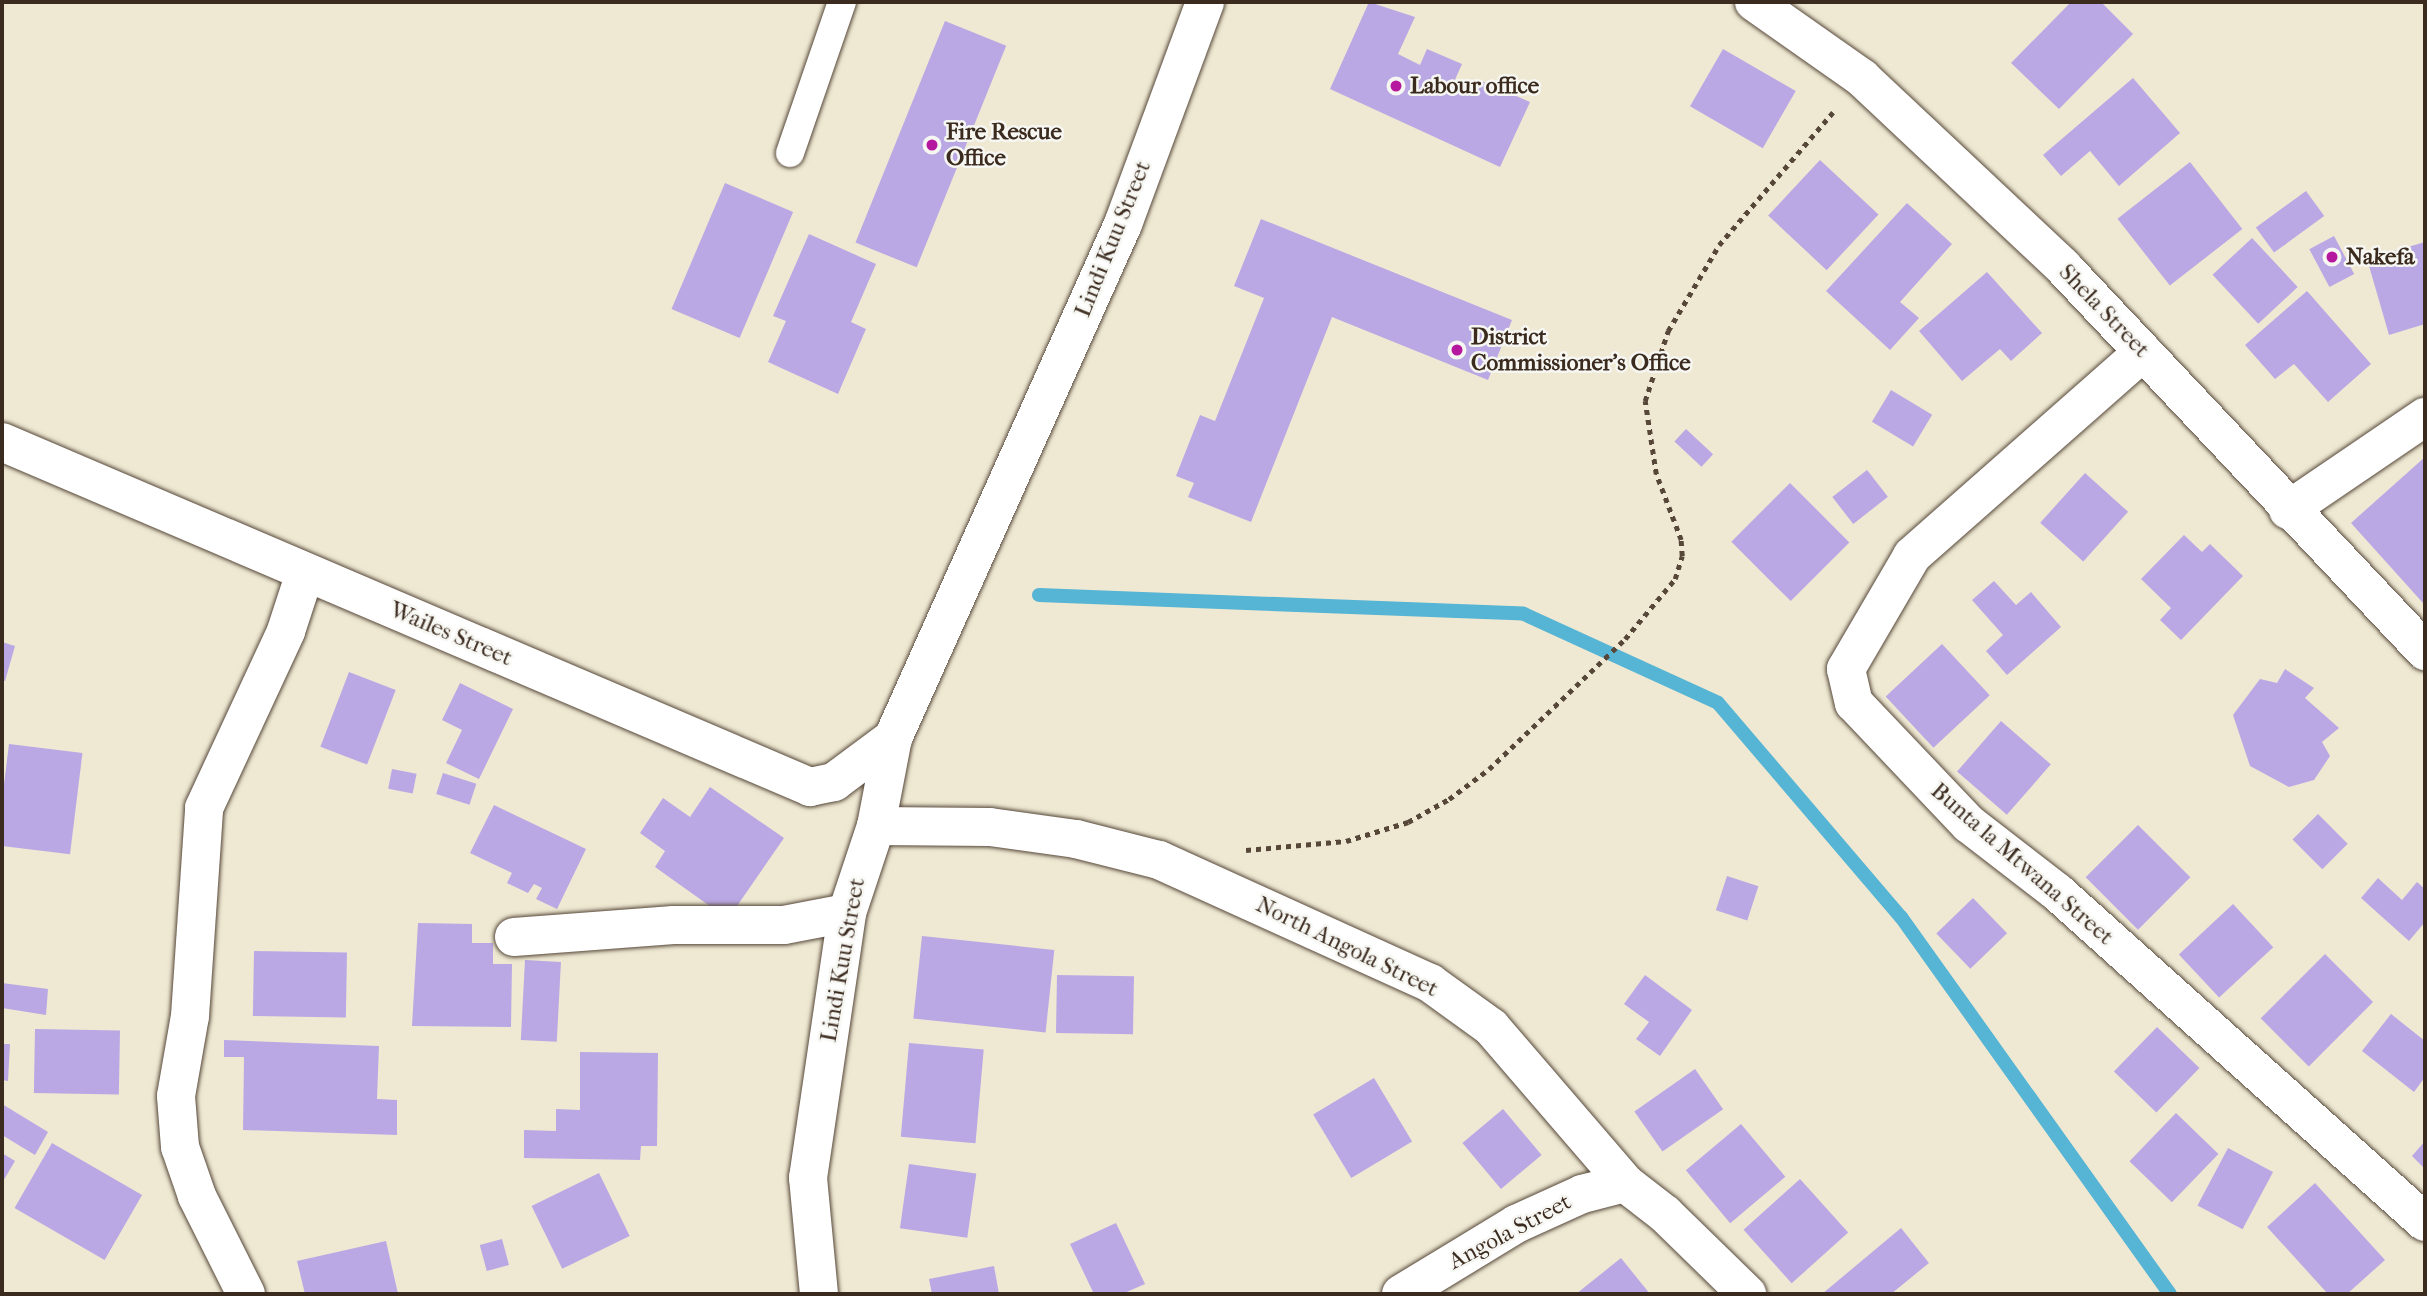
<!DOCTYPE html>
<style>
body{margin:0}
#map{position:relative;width:2427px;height:1296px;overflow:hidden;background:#efe9d3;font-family:"IM FELL French Canon",serif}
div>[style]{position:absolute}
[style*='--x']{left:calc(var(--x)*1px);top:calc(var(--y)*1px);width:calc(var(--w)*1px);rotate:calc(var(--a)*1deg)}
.stream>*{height:14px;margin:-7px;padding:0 7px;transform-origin:7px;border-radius:7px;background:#56b4d4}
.building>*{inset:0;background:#b9a8e4;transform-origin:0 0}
.path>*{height:4.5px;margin-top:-2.25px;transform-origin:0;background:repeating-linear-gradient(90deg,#564739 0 5px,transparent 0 10px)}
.roads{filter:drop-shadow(0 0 2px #564739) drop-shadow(0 0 2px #564739)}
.service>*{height:28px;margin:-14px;padding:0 14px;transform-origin:14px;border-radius:14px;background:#fff}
.minor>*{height:38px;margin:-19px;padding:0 19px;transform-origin:19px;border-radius:19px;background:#fff}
.secondary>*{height:38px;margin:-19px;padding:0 19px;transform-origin:19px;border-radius:19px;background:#fff}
.dots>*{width:19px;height:19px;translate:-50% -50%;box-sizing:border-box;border:4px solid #f6f6f2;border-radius:50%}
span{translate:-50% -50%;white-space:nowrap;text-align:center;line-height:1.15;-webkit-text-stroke:5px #f6f6f2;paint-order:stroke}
.poi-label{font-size:23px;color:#3b2a1e;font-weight:700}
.left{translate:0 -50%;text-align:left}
.street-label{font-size:23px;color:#3b2a1e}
.frame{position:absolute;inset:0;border:4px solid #3b2a1e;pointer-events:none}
</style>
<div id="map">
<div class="stream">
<i style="--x:1039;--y:595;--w:485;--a:2.2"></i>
<i style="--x:1524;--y:614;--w:213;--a:24.6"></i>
<i style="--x:1718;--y:703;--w:282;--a:49.5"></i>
<i style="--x:1901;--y:917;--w:463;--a:54.5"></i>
</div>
<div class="building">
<i style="clip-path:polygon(1369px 2px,1415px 17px,1398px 54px,1420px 65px,1427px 49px,1462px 64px,1454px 82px,1477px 93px,1482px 81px,1530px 102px,1500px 167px,1330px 89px)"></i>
<i style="clip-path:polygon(2071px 2px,2101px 2px,2133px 34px,2059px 109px,2011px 63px)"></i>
<i style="left:945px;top:21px;width:66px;height:239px;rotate:22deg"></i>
<i style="left:1723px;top:49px;width:84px;height:66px;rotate:30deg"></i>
<i style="clip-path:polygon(2133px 78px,2180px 133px,2119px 186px,2090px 151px,2061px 176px,2043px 155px)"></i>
<i style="left:1820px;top:160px;width:80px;height:76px;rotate:43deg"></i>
<i style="left:2190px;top:162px;width:85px;height:92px;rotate:52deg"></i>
<i style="left:725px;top:183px;width:74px;height:137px;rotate:23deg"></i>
<i style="left:2306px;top:191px;width:31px;height:62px;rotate:54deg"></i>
<i style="clip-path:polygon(1907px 203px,1952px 244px,1900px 302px,1919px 318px,1890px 350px,1826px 291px)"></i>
<i style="clip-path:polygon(1261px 219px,1512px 320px,1488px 380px,1332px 317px,1251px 522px,1188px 497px,1194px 483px,1176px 476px,1200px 415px,1215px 421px,1264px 298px,1234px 286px)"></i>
<i style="clip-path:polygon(809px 234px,876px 264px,851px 322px,866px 329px,838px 394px,768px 362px,786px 321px,773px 316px)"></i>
<i style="left:2334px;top:236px;width:43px;height:28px;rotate:62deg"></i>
<i style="left:2252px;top:238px;width:67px;height:54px;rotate:47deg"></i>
<i style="clip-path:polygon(2425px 242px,2425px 324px,2389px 335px,2367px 259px)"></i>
<i style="clip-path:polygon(1987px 272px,2042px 333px,2011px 361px,2000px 349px,1962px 381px,1919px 331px)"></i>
<i style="clip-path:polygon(2307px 291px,2371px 364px,2328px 402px,2294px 364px,2275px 379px,2245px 345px)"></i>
<i style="left:1891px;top:390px;width:48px;height:37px;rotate:31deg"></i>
<i style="left:1686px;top:429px;width:37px;height:17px;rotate:43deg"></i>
<i style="clip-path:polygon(2425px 457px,2425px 601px,2423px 603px,2351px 523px)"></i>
<i style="left:1867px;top:470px;width:34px;height:44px;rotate:52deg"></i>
<i style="left:2085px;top:473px;width:58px;height:67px;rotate:42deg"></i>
<i style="left:1790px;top:483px;width:84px;height:83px;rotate:45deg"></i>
<i style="clip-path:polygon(2184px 535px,2202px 552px,2210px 544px,2243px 576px,2181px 640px,2160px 620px,2171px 608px,2141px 579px)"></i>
<i style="clip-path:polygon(1994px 581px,2016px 605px,2031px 592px,2061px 627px,2007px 675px,1986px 651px,2003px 635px,1972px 600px)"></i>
<i style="clip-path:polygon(2px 642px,15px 646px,5px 681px,2px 680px)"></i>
<i style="left:1942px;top:644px;width:70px;height:77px;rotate:47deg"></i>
<i style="clip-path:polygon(2285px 669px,2314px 688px,2305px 698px,2339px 728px,2322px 742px,2330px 756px,2314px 780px,2289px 787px,2250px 766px,2233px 715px,2260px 679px,2277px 683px)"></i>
<i style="left:349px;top:672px;width:50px;height:80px;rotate:21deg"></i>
<i style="clip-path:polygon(460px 683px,513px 709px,479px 779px,446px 763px,462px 730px,442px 720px)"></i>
<i style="left:2001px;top:721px;width:66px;height:67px;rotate:41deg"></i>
<i style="left:9px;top:744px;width:74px;height:102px;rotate:7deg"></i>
<i style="left:392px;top:769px;width:25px;height:20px;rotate:11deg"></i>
<i style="left:443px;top:773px;width:35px;height:22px;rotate:18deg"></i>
<i style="clip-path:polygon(710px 787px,784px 838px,728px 919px,655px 867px,665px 851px,640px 833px,663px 798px,690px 817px)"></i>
<i style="clip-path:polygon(494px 805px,586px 849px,557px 909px,536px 899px,542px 888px,534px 884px,528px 893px,507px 883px,512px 873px,470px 853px)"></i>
<i style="left:2318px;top:814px;width:42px;height:36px;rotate:45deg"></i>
<i style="left:2138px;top:825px;width:74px;height:74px;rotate:45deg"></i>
<i style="left:1727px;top:876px;width:33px;height:36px;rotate:18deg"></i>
<i style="clip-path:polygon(2378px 878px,2402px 900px,2417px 882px,2425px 889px,2425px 922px,2409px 941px,2361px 898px)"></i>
<i style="left:1973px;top:898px;width:49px;height:51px;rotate:46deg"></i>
<i style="left:2233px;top:904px;width:59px;height:74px;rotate:47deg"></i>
<i style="clip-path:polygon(418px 923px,472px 924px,472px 943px,493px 943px,493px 964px,512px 964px,511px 1027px,412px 1026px)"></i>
<i style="left:922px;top:936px;width:133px;height:83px;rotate:6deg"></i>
<i style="left:254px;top:951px;width:93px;height:65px;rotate:1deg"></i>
<i style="left:2325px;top:954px;width:68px;height:91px;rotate:45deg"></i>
<i style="left:525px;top:960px;width:36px;height:80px;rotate:3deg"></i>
<i style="left:1057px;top:975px;width:77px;height:58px;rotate:1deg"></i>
<i style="clip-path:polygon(1645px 975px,1692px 1010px,1660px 1056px,1636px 1039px,1649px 1022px,1624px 1004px)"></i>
<i style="clip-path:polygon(2px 983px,48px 989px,46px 1015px,2px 1008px)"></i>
<i style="clip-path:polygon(2391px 1014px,2425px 1041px,2425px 1077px,2414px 1092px,2362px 1051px)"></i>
<i style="left:2157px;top:1027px;width:59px;height:62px;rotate:44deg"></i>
<i style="left:35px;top:1029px;width:85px;height:64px;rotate:1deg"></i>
<i style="clip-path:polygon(224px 1040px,379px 1046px,377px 1099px,397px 1100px,397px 1135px,243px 1130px,244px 1057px,224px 1057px)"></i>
<i style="left:909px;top:1043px;width:75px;height:94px;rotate:5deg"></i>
<i style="clip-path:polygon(2px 1044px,10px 1044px,8px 1081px,2px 1080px)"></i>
<i style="clip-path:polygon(580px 1052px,658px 1053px,657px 1146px,641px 1146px,640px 1160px,524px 1158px,524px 1130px,556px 1131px,556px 1109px,580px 1110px)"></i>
<i style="left:1695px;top:1069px;width:49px;height:74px;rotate:55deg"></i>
<i style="left:1374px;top:1078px;width:74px;height:71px;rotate:59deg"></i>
<i style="clip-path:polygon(2px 1104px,48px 1132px,35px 1155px,2px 1135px)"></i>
<i style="left:1503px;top:1109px;width:60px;height:53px;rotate:50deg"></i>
<i style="left:2176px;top:1113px;width:59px;height:67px;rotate:44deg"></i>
<i style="left:1741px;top:1124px;width:69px;height:72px;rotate:50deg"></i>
<i style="clip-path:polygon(2425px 1141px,2425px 1169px,2412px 1156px)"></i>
<i style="left:52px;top:1143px;width:104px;height:75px;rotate:30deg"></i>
<i style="left:2228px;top:1148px;width:51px;height:65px;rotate:28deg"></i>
<i style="clip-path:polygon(2px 1153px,15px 1161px,2px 1183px)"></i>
<i style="left:909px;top:1164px;width:68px;height:65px;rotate:8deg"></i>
<i style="left:599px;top:1173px;width:70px;height:75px;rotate:64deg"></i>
<i style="left:1800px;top:1179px;width:72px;height:76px;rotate:48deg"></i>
<i style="clip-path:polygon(2315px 1183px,2385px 1260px,2347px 1294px,2328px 1294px,2267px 1227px)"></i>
<i style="clip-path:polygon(1116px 1223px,1145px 1284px,1122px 1294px,1094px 1294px,1070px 1244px)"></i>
<i style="clip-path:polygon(1901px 1228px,1929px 1263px,1891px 1294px,1822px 1294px)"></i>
<i style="left:502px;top:1239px;width:27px;height:23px;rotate:75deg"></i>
<i style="clip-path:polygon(386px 1241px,398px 1294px,305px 1294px,297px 1261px)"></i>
<i style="clip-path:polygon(1621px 1258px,1650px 1294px,1576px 1294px)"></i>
<i style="clip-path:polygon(994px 1266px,999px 1294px,932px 1294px,929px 1279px)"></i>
</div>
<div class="path">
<i style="--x:1246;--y:850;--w:100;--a:-5.1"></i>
<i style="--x:1346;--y:841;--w:65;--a:-17"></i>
<i style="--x:1408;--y:822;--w:47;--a:-29.3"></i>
<i style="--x:1449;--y:799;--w:50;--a:-36.9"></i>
<i style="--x:1489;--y:769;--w:188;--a:-43.7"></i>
<i style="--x:1625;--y:639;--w:78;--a:-50.2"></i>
<i style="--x:1675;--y:579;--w:24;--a:-73"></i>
<i style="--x:1682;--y:556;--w:16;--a:-94"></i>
<i style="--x:1681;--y:540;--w:71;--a:-110.7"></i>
<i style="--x:1656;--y:474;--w:74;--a:-98.6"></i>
<i style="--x:1645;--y:401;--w:74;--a:-71.8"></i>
<i style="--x:1668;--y:331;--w:100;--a:-59.3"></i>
<i style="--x:1719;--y:245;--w:175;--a:-49.4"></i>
</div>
<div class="roads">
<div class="service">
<i style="--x:790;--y:153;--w:160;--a:-71"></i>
</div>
<div class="minor">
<i style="--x:2143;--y:352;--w:308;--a:138.6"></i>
<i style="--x:1912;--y:556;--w:131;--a:120.3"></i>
<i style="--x:1846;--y:669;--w:35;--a:77"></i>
<i style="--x:1854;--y:703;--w:167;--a:46.5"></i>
<i style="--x:1969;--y:824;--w:111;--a:37.7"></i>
<i style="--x:2057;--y:892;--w:494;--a:41.9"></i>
<i style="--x:2;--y:442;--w:879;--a:23.12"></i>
<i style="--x:810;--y:787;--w:25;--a:-12"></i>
<i style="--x:834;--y:782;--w:74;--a:-36.7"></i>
<i style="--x:2288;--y:510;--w:166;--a:-34.2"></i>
<i style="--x:876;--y:826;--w:114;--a:0.5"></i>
<i style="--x:990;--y:827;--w:87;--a:7.9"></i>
<i style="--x:1076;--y:839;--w:86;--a:14.2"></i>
<i style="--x:1159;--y:860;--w:298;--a:24.4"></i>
<i style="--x:1430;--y:983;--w:75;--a:35.8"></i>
<i style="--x:1491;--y:1027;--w:206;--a:49.3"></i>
<i style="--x:1625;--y:1183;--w:51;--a:37.8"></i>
<i style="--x:1665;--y:1214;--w:115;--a:44.3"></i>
<i style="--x:514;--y:937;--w:160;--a:-4.3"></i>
<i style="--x:674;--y:925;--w:110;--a:0"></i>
<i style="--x:784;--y:925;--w:64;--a:-10.8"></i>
<i style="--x:246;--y:1294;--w:110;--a:-116.6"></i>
<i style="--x:197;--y:1196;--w:52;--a:-109.1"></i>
<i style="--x:180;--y:1147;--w:51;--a:-94.5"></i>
<i style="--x:176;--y:1096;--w:81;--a:-80.1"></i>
<i style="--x:190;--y:1016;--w:208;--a:-86.1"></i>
<i style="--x:204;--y:808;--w:195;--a:-65.1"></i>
<i style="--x:286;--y:631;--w:61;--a:-71.9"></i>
<i style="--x:819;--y:1294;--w:117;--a:-95.4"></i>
<i style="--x:808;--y:1178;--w:268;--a:-81.6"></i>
<i style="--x:847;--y:913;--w:92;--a:-71.6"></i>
<i style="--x:876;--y:826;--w:90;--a:-79.1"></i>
<i style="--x:893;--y:738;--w:563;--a:-65.89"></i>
<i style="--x:1123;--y:224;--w:237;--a:-69.7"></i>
<i style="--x:1401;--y:1294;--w:135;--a:-31.3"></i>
<i style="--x:1516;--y:1224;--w:72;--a:-24.4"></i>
<i style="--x:1582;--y:1194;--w:44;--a:-14.3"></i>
</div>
<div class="secondary">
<i style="--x:1754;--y:2;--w:132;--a:35.1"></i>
<i style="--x:1862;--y:78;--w:276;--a:43.2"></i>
<i style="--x:2063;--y:267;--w:528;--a:46.69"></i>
</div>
</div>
<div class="dots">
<i style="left:1396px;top:86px;background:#b5179e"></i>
<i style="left:932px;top:145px;background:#b5179e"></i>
<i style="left:2332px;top:257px;background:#b5179e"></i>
<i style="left:1457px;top:350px;background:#b5179e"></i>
</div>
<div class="poi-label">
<span class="left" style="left:1410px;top:86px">Labour office</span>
<span class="left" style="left:946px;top:145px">Fire Rescue<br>Office</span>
<span class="left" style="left:2346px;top:257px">Nakefa</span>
<span class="left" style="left:1471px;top:350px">District<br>Commissioner's Office</span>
</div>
<div class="street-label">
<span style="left:1113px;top:239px;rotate:-68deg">Lindi Kuu Street</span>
<span style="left:2104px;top:311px;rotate:46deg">Shela Street</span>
<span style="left:451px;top:634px;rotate:23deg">Wailes Street</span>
<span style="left:2022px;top:864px;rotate:41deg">Bunta la Mtwana Street</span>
<span style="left:1347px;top:947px;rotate:26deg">North Angola Street</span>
<span style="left:843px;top:960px;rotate:-80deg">Lindi Kuu Street</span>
<span style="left:1510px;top:1232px;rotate:-28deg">Angola Street</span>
</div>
<div class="frame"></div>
</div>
